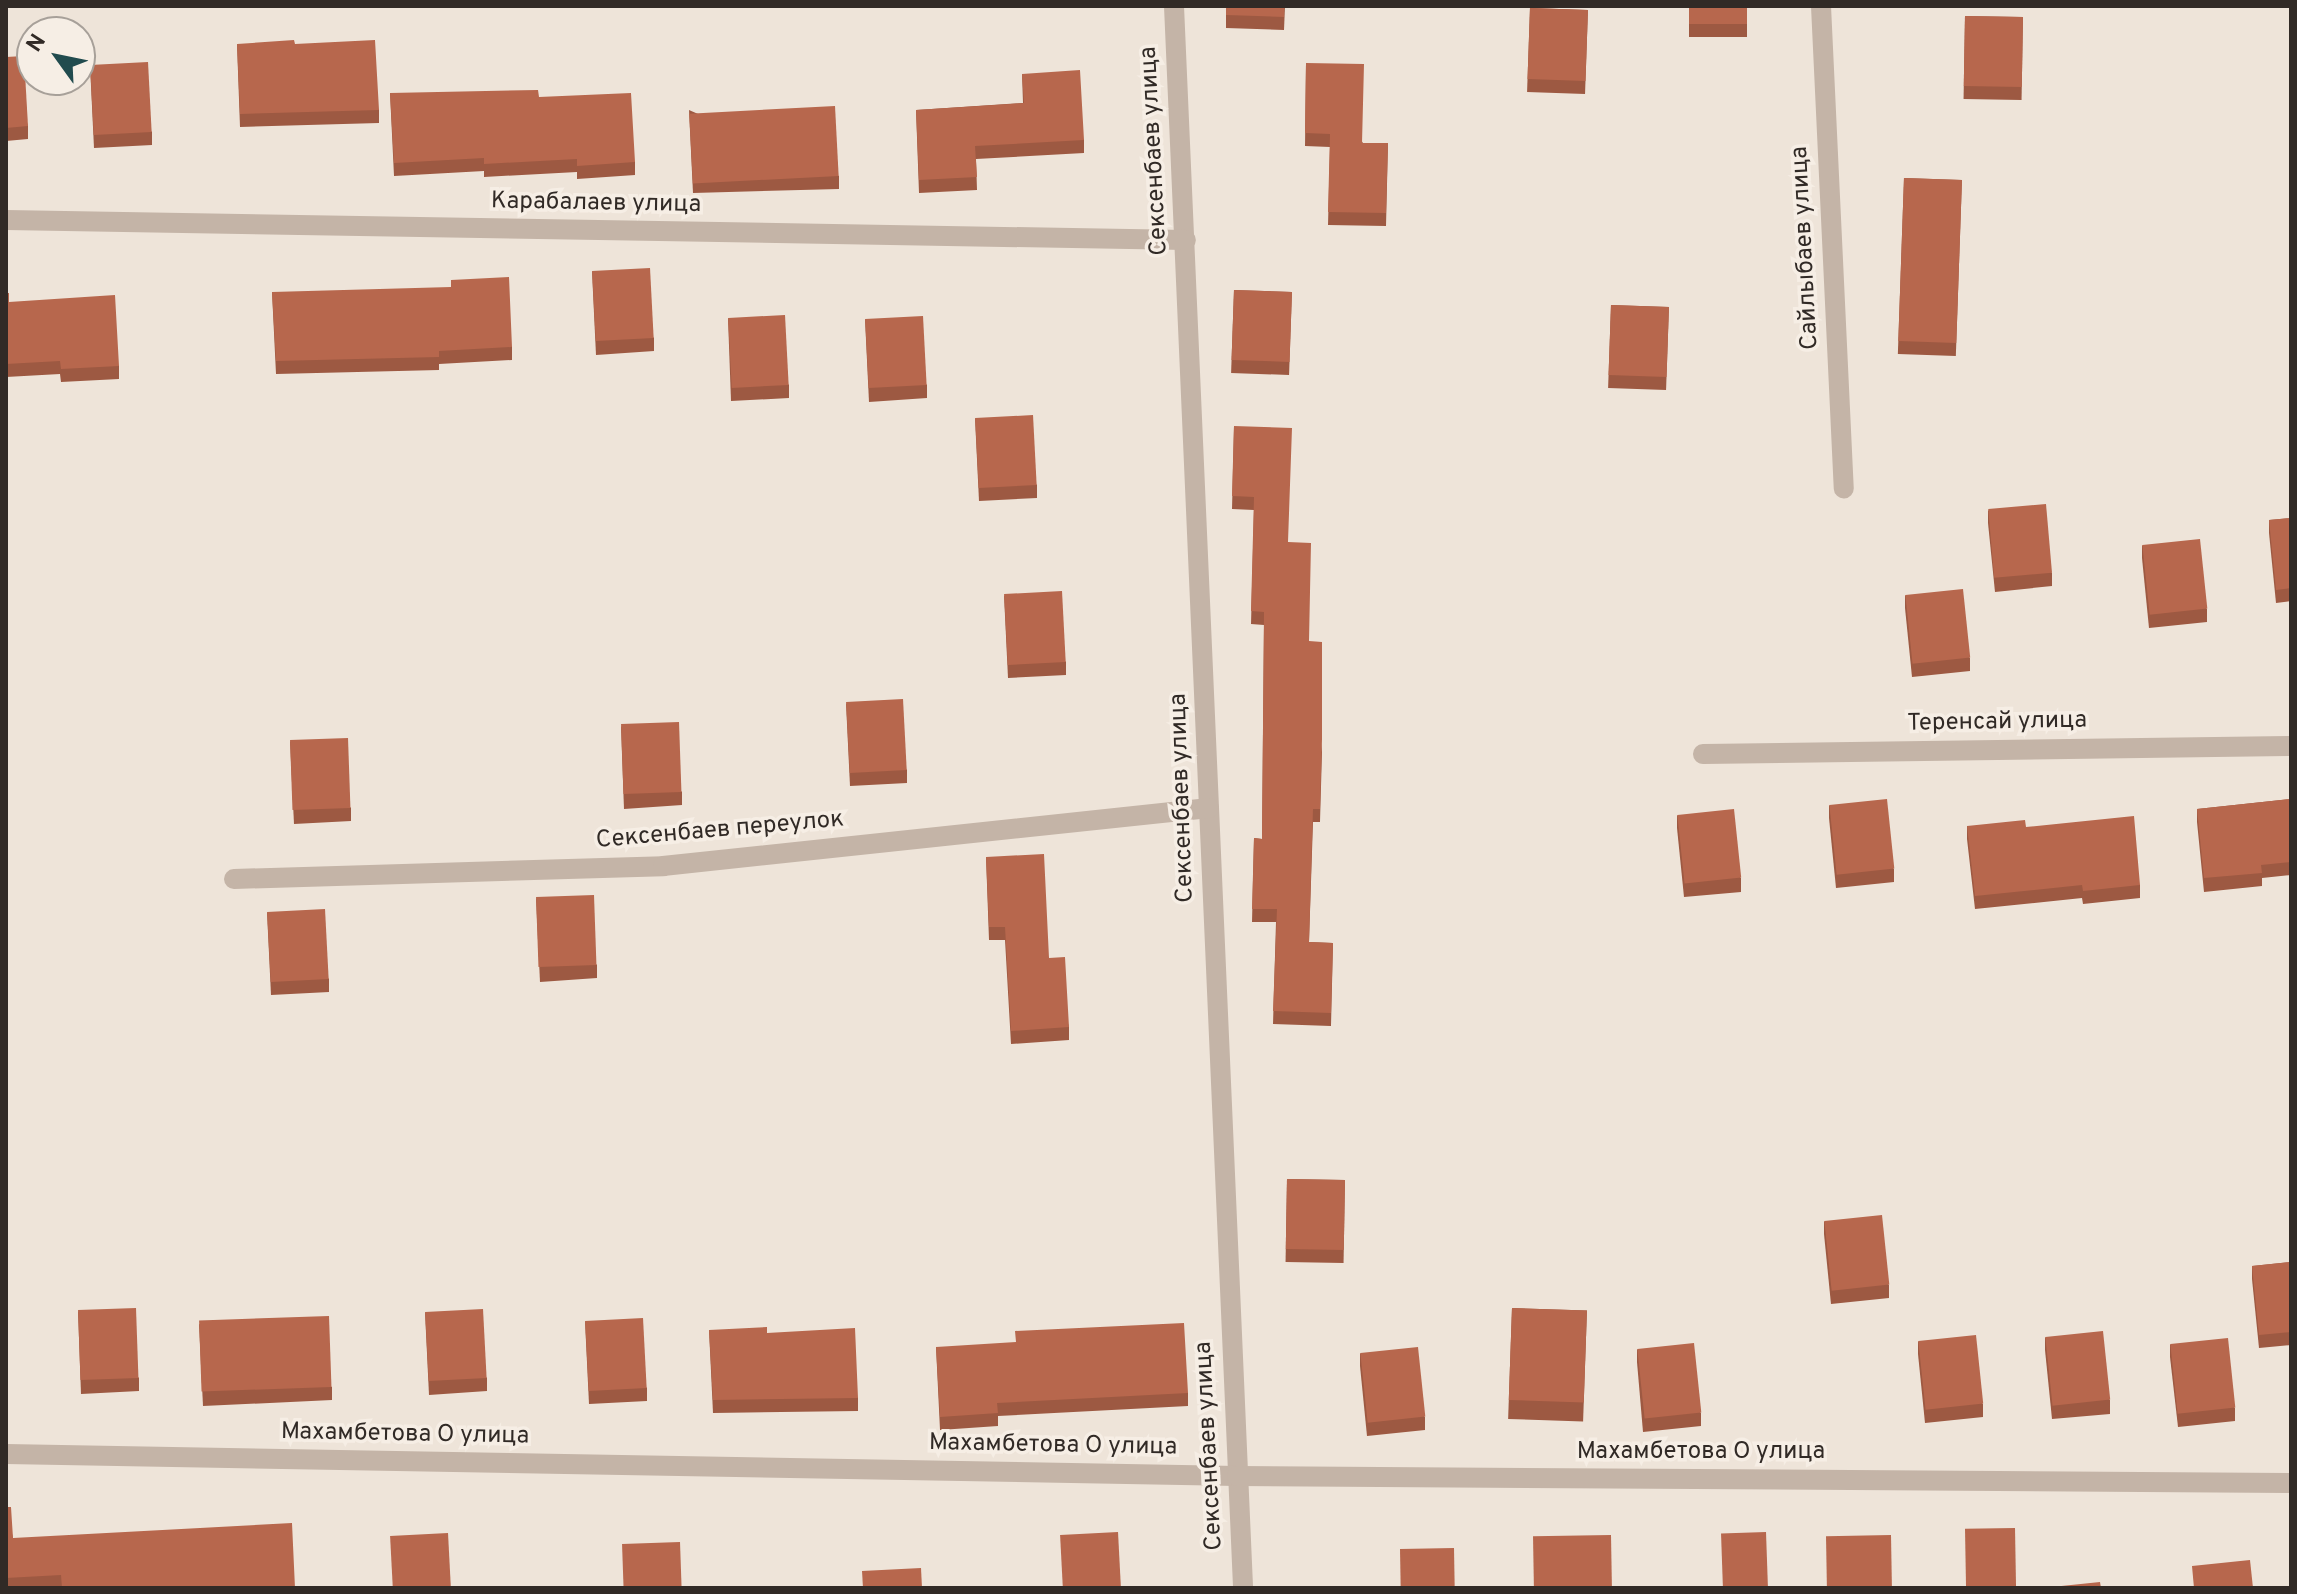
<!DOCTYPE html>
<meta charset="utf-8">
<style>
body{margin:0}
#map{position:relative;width:2297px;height:1594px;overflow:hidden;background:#eee4d9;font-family:Overpass,sans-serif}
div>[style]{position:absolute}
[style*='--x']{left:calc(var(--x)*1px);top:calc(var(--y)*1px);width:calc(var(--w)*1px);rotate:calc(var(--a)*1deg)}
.minor>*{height:20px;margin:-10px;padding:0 10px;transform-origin:10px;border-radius:10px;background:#c4b4a7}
.wall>*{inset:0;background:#9d5942;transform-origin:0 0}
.building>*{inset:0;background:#b7674d;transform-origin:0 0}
span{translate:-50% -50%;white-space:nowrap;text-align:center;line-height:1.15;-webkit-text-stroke:7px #f6eee5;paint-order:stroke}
.street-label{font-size:24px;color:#312a26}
.frame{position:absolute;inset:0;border:8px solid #312a26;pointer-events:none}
.north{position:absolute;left:16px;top:16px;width:80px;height:80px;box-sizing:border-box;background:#f6eee5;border:2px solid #a7a099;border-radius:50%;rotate:303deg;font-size:22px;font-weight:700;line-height:32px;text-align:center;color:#312a26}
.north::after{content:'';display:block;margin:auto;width:28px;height:36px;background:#214b4e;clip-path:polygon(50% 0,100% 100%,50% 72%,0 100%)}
</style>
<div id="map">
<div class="minor">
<i style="--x:1174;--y:6;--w:1584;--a:87.5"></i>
<i style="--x:1821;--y:6;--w:483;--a:87.3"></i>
<i style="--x:6;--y:220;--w:1180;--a:0.97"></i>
<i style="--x:1703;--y:754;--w:588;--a:-0.78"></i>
<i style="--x:234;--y:879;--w:429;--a:-1.7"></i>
<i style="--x:663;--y:866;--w:549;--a:-6.06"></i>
<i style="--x:6;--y:1454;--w:1231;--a:1.02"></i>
<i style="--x:1237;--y:1476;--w:1054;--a:0.38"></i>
</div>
<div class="wall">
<i style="clip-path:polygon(1285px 6px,1284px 30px,1226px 28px,1226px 15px)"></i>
<i style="left:1689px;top:6px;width:58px;height:31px"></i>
<i style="left:1530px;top:8px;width:58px;height:84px;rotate:2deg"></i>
<i style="left:1965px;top:16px;width:58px;height:83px;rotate:1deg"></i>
<i style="clip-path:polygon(237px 44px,379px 110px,379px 123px,240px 127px)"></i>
<i style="clip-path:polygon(6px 57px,28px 126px,28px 139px,6px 141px)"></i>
<i style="clip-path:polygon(1306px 63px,1363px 143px,1388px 143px,1386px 226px,1328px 225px,1330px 147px,1305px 146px)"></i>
<i style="clip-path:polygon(90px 65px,152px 132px,152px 145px,94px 148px)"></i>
<i style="clip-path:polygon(1022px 74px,1084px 140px,1084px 153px,976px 159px,977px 190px,919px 193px,916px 110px,1023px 103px)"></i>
<i style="clip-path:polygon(390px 93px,539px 97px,635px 162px,635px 175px,577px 179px,577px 172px,484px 177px,484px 171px,394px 176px)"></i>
<i style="clip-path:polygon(689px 110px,839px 176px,839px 189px,693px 193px)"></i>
<i style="left:1904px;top:178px;width:58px;height:176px;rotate:2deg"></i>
<i style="clip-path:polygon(592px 271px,654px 338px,654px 351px,596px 355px)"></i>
<i style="left:1234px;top:290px;width:58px;height:83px;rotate:2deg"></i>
<i style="clip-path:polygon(272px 292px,512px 347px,512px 360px,439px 364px,439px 370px,276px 374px)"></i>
<i style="clip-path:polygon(6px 293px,9px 302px,119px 366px,119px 379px,61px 382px,60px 374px,6px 377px)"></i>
<i style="left:1611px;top:305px;width:58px;height:83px;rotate:2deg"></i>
<i style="clip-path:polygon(728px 318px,789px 385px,789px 398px,731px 401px)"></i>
<i style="clip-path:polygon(865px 319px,927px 385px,927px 398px,869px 402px)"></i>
<i style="clip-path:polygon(975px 418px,1037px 485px,1037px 498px,979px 501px)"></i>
<i style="clip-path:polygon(1234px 426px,1288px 542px,1309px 641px,1322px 752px,1320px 822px,1313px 822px,1309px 942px,1333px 943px,1331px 1026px,1273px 1024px,1276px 922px,1252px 922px,1254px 838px,1262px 839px,1264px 625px,1251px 624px,1254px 510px,1232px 509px)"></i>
<i style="clip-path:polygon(1988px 510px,2052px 573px,2052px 586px,1995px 592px,1988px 523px)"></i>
<i style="clip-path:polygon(2291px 518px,2291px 601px,2276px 603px,2269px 533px,2269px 520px)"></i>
<i style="clip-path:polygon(2142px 545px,2207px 609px,2207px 622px,2149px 628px,2142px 558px)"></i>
<i style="clip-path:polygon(1004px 595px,1066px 662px,1066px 675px,1008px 678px)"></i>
<i style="clip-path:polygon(1905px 595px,1970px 658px,1970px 671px,1912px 677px,1905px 608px)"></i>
<i style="clip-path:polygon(846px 703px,907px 770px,907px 783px,850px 786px)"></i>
<i style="clip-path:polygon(621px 726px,682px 792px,682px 805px,624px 809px)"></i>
<i style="clip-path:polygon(290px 741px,351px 808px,351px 821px,294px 824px)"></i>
<i style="clip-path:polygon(2291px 799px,2291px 875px,2262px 878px,2262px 886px,2204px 892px,2197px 822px,2197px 809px)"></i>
<i style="clip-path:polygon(1829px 805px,1894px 869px,1894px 882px,1836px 888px,1829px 818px)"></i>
<i style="clip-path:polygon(1677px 815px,1741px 878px,1741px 892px,1684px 897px,1677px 828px)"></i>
<i style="clip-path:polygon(1967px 826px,2026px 827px,2140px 885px,2140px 898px,2083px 904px,2082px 898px,1975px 909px,1967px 839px)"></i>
<i style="clip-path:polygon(986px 857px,1049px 958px,1069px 1027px,1069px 1040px,1011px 1044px,1005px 940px,989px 940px)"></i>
<i style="clip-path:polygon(536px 898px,597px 965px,597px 978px,540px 982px)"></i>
<i style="clip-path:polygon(267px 912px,329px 979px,329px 992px,271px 995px)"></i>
<i style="left:1287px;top:1179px;width:58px;height:83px;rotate:1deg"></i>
<i style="clip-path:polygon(1824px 1221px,1889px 1285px,1889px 1298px,1831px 1304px,1824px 1234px)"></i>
<i style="clip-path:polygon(2291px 1262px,2291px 1345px,2259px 1348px,2252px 1279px,2252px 1266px)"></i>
<i style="left:1512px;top:1308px;width:75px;height:111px;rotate:2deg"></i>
<i style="clip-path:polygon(78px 1311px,139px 1378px,139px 1391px,81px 1394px)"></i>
<i style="clip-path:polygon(425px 1312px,487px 1378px,487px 1391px,429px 1395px)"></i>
<i style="clip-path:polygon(585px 1321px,647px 1388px,647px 1401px,589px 1404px)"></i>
<i style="clip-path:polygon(199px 1324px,332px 1387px,332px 1400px,203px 1406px)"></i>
<i style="clip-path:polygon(709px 1330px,767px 1333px,858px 1398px,858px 1411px,713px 1413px)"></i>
<i style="clip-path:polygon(2045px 1337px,2110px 1400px,2110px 1414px,2052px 1419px,2045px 1350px)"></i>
<i style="clip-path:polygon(1918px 1341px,1983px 1404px,1983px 1417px,1925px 1423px,1918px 1354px)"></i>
<i style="clip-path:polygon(2170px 1344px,2235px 1408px,2235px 1421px,2178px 1427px,2170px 1357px)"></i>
<i style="clip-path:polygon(936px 1347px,1188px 1393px,1188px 1406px,998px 1416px,998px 1426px,940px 1430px)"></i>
<i style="clip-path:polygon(1637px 1349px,1701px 1413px,1701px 1426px,1643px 1432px,1637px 1362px)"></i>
<i style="clip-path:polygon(1360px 1353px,1425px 1417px,1425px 1430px,1367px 1436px,1360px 1366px)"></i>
<i style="clip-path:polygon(6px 1507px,13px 1538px,295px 1588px,6px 1588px)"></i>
</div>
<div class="building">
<i style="clip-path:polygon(1226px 6px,1284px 6px,1284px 17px,1226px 15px)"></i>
<i style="left:1689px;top:6px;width:58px;height:18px"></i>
<i style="left:1530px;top:8px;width:58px;height:71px;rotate:2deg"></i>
<i style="left:1965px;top:16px;width:58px;height:70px;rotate:1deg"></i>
<i style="clip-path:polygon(294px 40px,295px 44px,375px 40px,379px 110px,240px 114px,237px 44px)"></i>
<i style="clip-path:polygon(24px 56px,28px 126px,6px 128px,6px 57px)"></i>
<i style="left:148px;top:62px;width:70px;height:58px;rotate:87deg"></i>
<i style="clip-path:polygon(1306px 63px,1364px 64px,1362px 143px,1388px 143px,1386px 213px,1328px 212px,1330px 134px,1305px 133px)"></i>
<i style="clip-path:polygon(1080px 70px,1084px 140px,975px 146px,977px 177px,919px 180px,916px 110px,1024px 103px,1022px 74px)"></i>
<i style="clip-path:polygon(538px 90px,539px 97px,631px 93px,635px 162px,577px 166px,577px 159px,484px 164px,484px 158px,394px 163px,390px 93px)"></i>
<i style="left:835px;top:106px;width:70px;height:146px;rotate:87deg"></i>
<i style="left:1904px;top:178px;width:58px;height:163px;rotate:2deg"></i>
<i style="left:650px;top:268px;width:70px;height:58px;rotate:87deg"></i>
<i style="clip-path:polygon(509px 277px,512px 347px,439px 351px,439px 357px,276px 361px,272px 292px,451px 287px,451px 280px)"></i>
<i style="left:1234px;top:290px;width:58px;height:70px;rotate:2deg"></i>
<i style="clip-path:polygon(6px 293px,9px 293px,9px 302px,115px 295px,119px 366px,61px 369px,60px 361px,6px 364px)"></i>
<i style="left:1611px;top:305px;width:58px;height:70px;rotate:2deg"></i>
<i style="left:785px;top:315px;width:70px;height:57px;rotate:87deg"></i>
<i style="left:923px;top:316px;width:69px;height:58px;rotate:87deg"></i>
<i style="left:1033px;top:415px;width:70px;height:58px;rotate:87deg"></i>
<i style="clip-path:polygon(1234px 426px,1292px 428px,1288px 542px,1311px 543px,1309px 641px,1322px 642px,1322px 739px,1320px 809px,1313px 809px,1309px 942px,1333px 943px,1331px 1013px,1273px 1011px,1277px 909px,1252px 909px,1254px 838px,1262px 839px,1264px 612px,1251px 611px,1254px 497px,1232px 496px)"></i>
<i style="left:2046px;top:504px;width:69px;height:58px;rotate:85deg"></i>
<i style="clip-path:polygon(2291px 518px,2291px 588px,2276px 590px,2269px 520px)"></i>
<i style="left:2200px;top:539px;width:70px;height:58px;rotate:84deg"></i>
<i style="left:1963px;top:589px;width:69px;height:58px;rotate:84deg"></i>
<i style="left:1062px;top:591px;width:71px;height:58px;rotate:87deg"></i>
<i style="left:903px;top:699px;width:71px;height:57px;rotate:87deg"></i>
<i style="left:679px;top:722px;width:70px;height:58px;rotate:88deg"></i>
<i style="left:348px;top:738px;width:70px;height:58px;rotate:88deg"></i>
<i style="left:1887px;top:799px;width:70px;height:58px;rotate:84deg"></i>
<i style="clip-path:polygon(2291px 799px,2291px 862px,2261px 865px,2262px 873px,2204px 878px,2197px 809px)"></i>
<i style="left:1734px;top:809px;width:69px;height:57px;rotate:84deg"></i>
<i style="clip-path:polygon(2134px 816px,2140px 885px,2083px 891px,2082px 885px,1975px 896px,1967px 826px,2025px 820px,2026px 827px)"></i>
<i style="clip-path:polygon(1044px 854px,1049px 958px,1065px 957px,1069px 1027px,1011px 1031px,1005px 927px,989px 927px,986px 857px)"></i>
<i style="left:594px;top:895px;width:70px;height:58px;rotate:88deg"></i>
<i style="left:325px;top:909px;width:70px;height:58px;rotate:87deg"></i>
<i style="left:1287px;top:1179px;width:58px;height:70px;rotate:1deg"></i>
<i style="left:1882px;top:1215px;width:70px;height:58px;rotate:84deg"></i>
<i style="clip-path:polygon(2291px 1262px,2291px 1332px,2259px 1335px,2252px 1266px)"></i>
<i style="left:136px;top:1308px;width:70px;height:58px;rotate:88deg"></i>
<i style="left:1512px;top:1308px;width:75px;height:92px;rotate:2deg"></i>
<i style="left:483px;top:1309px;width:69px;height:58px;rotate:87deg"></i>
<i style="left:329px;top:1316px;width:71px;height:130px;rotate:88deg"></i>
<i style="left:643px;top:1318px;width:70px;height:58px;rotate:87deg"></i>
<i style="clip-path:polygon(1184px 1323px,1188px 1393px,997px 1403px,998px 1413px,940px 1417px,936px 1347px,1016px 1342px,1015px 1331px)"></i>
<i style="clip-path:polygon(767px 1327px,767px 1333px,855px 1328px,858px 1398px,713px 1400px,709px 1330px)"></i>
<i style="left:2103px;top:1331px;width:69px;height:58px;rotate:84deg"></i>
<i style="left:1976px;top:1335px;width:69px;height:58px;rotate:84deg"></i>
<i style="left:2228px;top:1338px;width:70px;height:58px;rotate:84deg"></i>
<i style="left:1694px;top:1343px;width:70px;height:57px;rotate:84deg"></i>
<i style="left:1418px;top:1347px;width:70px;height:58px;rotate:84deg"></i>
<i style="clip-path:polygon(6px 1507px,11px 1507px,13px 1538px,292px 1523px,295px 1588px,62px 1588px,61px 1575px,6px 1578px)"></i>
<i style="left:2015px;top:1528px;width:60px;height:50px;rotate:89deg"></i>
<i style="left:1118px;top:1532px;width:56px;height:58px;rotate:87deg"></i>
<i style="left:1766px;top:1532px;width:56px;height:45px;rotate:88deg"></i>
<i style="left:448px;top:1533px;width:55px;height:58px;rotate:87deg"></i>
<i style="left:1611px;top:1535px;width:53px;height:78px;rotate:89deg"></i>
<i style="left:1891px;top:1535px;width:53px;height:65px;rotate:89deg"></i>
<i style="left:680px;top:1542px;width:46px;height:58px;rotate:88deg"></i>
<i style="left:1454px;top:1548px;width:40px;height:54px;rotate:89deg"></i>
<i style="clip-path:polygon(2250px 1560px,2253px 1588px,2194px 1588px,2192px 1566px)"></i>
<i style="clip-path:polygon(921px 1568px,922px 1588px,863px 1588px,862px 1571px)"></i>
<i style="clip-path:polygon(2100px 1582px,2101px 1588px,2042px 1588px)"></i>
</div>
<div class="street-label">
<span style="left:1155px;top:151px;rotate:-93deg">Сексенбаев улица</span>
<span style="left:596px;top:204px;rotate:1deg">Карабалаев улица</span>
<span style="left:1806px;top:248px;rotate:-93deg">Сайлыбаев улица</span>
<span style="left:1997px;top:723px;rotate:-1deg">Теренсай улица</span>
<span style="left:1183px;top:798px;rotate:-92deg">Сексенбаев улица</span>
<span style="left:720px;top:831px;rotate:-5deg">Сексенбаев переулок</span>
<span style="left:405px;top:1435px;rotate:1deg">Махамбетова О улица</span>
<span style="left:1053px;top:1446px;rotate:1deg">Махамбетова О улица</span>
<span style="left:1210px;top:1446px;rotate:-93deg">Сексенбаев улица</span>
<span style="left:1701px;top:1453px">Махамбетова О улица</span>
</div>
<div class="frame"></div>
<div class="north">N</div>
</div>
